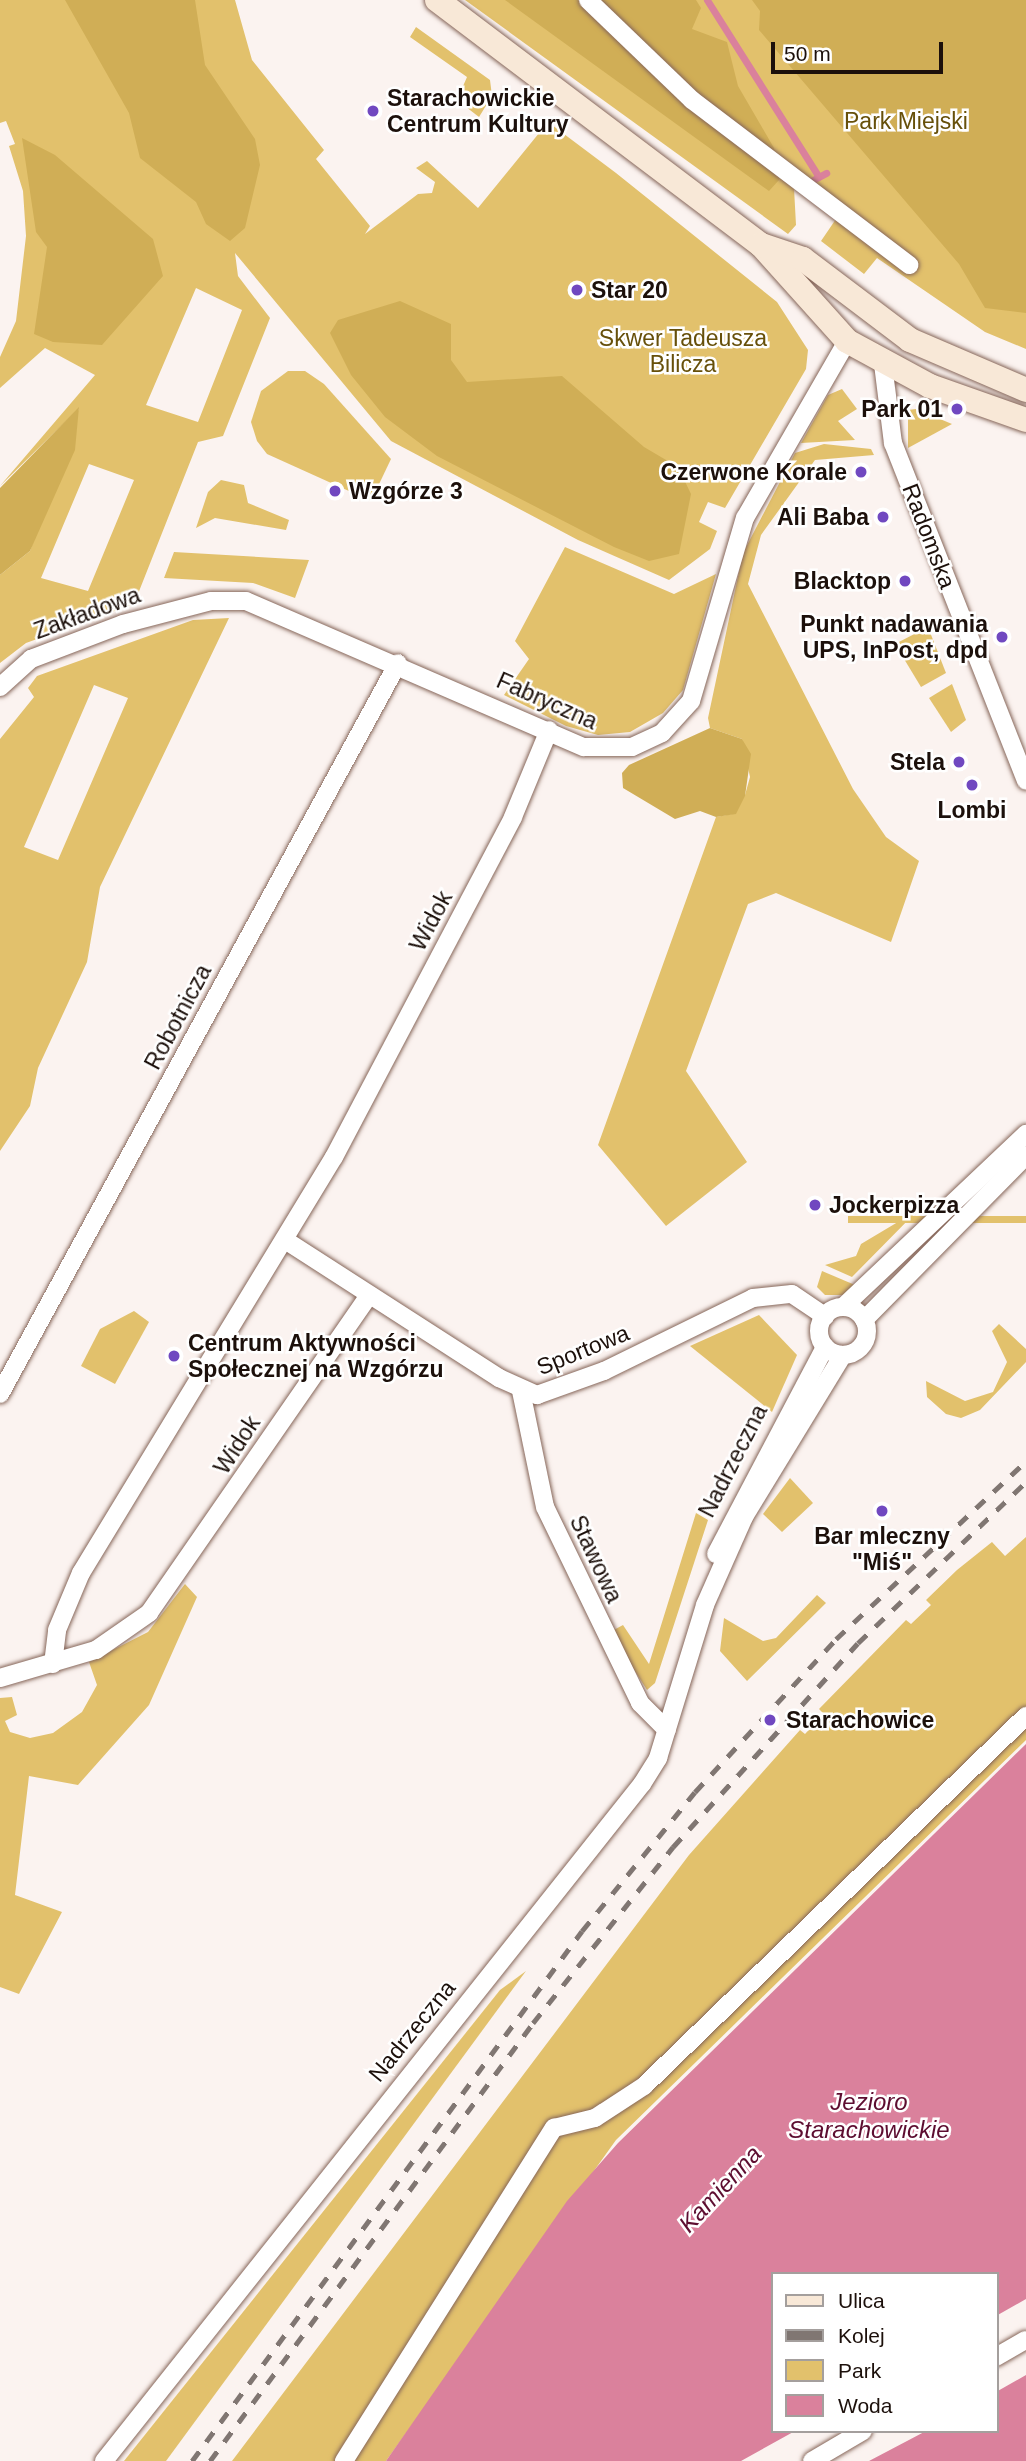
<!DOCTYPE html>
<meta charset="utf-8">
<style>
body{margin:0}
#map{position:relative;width:1026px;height:2461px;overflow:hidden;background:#fbf3f0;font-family:Arial,sans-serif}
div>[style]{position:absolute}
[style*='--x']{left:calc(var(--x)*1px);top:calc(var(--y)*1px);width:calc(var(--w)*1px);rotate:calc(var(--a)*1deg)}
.green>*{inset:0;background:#e2c16c;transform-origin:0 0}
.forest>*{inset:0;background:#d0ae56}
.water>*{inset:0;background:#da819c}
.stream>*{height:7px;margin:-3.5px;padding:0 3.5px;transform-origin:3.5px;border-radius:3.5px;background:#da819c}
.roads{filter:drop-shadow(0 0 2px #866659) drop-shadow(0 0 2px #866659)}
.street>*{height:18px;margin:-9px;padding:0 9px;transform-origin:9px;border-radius:9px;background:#fff}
.street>.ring{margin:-9px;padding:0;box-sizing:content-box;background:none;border:18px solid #fff;border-radius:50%}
.secondary>*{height:24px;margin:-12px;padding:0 12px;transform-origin:12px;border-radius:12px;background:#f8e8d7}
.rail>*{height:5px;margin-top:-2.5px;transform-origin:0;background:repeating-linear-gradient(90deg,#807672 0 12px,transparent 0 24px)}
.dots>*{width:19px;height:19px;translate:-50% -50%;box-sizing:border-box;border:4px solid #fff;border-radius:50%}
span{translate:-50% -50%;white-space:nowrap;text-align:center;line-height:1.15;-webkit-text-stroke:5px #fff;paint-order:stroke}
.poi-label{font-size:23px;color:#1c100b;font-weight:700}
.left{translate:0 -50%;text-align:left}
.right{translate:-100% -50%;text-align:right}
.park-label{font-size:23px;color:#67500a}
.street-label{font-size:23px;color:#1c100b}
.water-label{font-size:24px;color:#5d0d30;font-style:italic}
.legend{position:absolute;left:771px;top:2272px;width:228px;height:161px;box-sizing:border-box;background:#fff;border:2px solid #a49f9d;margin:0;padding:9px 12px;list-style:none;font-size:21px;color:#1c100b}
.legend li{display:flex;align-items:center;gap:14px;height:35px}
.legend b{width:35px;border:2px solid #a49f9d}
.scale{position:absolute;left:771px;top:42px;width:172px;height:32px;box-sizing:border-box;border:4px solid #1c100b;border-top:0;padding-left:9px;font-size:21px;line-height:24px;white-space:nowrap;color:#1c100b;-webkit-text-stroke:5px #fff;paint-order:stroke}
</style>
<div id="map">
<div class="green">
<i style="clip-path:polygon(evenodd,0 0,235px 0,252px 60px,324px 150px,316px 159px,370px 226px,365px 234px,418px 194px,432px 193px,435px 182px,416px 168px,427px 161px,478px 208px,548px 122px,616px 173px,777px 302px,808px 350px,806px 369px,725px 508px,708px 502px,699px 522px,717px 531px,710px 549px,669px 580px,578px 540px,391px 441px,235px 253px,238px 276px,270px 318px,223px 436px,198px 442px,134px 604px,26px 643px,0 663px,0 575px,30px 551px,79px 408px,0 486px,95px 375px,45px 348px,0 388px,0 357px,16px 321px,26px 236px,23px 191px,9px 146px,15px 144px,6px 121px,0 123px,0 0,196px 288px,242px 310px,198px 422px,146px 405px,196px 288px,0 0,89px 464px,134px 480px,88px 591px,41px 578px,89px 464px)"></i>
<i style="clip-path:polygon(465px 0,1026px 0,1026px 349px,985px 332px,877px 258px,864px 274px,821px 241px,836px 219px,794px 188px,796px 225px,788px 234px)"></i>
<i style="clip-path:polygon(416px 27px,490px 80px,492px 96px,479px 117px,457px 100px,467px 77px,410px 37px)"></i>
<i style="clip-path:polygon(288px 371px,305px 371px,324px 384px,391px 459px,371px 501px,267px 454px,257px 441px,251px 422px,261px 391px)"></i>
<i style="clip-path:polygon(842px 389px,857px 409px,838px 421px,855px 440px,801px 443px,828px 395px)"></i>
<i style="clip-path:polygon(916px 409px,952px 424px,908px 448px,908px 410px)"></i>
<i style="clip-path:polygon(824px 444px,871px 449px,874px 455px,815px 460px,761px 535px,748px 584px,853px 789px,886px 837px,919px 861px,891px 942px,776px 893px,748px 904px,686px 1071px,747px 1162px,666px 1226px,598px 1145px,716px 817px,732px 814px,745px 795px,750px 777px,742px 739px,710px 728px,708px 718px,743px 553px,795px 453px)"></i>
<i style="clip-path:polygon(221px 480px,244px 485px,248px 503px,289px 520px,286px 530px,215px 518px,196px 528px,208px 492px)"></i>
<i style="clip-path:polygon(565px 547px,674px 594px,716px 574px,683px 690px,663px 713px,630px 732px,598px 735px,566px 726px,504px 695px,529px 659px,515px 641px)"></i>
<i style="clip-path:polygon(174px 552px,309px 560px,295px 598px,253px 583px,164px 578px)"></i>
<i style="clip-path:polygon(evenodd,229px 618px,100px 887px,87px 962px,38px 1068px,30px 1106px,0 1151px,0 739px,34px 697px,28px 688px,37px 676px,193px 620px,229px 618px,94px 685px,128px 698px,58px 860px,24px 847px,94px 685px)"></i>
<i style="clip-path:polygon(928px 627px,946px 673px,921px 687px,895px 644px)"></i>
<i style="clip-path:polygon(952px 684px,966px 720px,951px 732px,929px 698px)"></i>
<i style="clip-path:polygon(918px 1210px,852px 1277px,825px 1265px,856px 1256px,861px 1244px)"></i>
<i style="left:1026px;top:1216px;width:7px;height:178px;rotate:90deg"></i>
<i style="clip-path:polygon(822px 1271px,855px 1285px,843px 1295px,825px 1295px,817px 1287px)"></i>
<i style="clip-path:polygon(134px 1311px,149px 1322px,115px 1384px,81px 1366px,100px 1329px)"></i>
<i style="clip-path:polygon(759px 1315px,797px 1355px,772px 1412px,690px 1346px)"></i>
<i style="clip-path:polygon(999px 1324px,1026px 1349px,1026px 1362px,980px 1410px,961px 1418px,946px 1414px,927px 1397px,926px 1381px,965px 1401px,993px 1392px,1007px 1362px,992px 1331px)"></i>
<i style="clip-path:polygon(790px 1478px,813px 1503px,782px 1532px,763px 1514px)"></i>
<i style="clip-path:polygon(696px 1513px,708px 1520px,655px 1683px,647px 1690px,610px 1632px,623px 1625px,649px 1664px)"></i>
<i style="clip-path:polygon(1026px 1537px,1026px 1740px,616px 2140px,386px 2461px,232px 2461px,689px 1855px,800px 1730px,805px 1734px,824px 1714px,819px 1709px,906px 1620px,911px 1624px,931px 1605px,926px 1600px,957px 1570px,992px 1542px,1005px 1556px)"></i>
<i style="clip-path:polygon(185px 1584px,197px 1597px,149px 1705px,78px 1785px,29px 1776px,15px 1895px,62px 1912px,19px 1994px,0 1987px,0 1698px,12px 1697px,17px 1715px,5px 1721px,10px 1732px,30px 1738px,53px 1733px,82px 1712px,97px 1685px,89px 1662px,148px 1632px)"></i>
<i style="clip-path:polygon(817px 1595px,826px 1603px,747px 1681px,720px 1651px,724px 1618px,763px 1641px,776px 1638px)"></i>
<i style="clip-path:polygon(526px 1971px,166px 2461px,124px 2461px,500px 1990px)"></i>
</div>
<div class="forest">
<i style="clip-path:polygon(65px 0,195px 0,205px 65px,255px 139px,260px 165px,245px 228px,230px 241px,206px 224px,196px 202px,140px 158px,129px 113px)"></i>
<i style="clip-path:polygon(505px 0,696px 0,701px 8px,692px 29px,727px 42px,738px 86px,774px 148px,779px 180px,769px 191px)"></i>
<i style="clip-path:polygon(752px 0,1026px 0,1026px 313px,985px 308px,959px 264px,759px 30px,760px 11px)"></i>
<i style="clip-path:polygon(22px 138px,55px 155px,153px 239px,163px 276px,102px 345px,53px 342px,34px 334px,47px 247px,36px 232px)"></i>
<i style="clip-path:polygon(400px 301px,451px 324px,451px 360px,467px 382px,562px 376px,644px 447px,678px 467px,691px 494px,679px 554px,649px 561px,614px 547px,437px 456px,385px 417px,351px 375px,330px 333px,338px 320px)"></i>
<i style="clip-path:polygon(79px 407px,75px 450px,30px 551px,0 575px,0 488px)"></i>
<i style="clip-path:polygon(710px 728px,742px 739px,751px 754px,745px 796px,736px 814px,716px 817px,700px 811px,675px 819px,623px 788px,622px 773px,629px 765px)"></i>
</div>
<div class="water">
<i style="clip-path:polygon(1026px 1744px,1026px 2299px,996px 2316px,996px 2274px,772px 2274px,772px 2431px,795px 2431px,741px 2461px,386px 2461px,567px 2201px,618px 2143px)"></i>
<i style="clip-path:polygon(1026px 2375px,1026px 2461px,869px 2461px,926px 2431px,996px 2431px,996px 2392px)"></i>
</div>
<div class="stream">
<i style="--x:707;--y:0;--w:209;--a:57.7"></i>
<i style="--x:813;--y:180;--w:15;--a:-28"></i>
</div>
<div class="roads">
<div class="street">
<i style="--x:588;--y:0;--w:144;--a:43.9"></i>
<i style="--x:692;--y:100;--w:273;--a:37.2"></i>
<i style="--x:883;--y:364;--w:80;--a:82.8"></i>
<i style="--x:893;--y:443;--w:363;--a:68.5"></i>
<i style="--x:0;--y:687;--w:42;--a:-42.1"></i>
<i style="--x:31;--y:659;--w:98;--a:-20.8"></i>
<i style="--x:123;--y:624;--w:91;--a:-14.6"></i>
<i style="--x:211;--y:601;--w:35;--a:0"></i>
<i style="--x:246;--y:601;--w:368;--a:23.4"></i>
<i style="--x:584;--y:747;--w:48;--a:0"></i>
<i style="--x:632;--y:747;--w:33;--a:-25"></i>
<i style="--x:662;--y:733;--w:43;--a:-47.8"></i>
<i style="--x:691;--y:701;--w:191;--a:-73.6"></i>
<i style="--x:745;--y:518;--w:204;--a:-60"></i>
<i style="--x:285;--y:1240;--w:255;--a:32.8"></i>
<i style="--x:499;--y:1378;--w:42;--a:24.1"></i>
<i style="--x:537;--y:1395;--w:71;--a:-19.7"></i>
<i style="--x:604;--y:1371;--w:166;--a:-26.1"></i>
<i style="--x:753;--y:1298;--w:39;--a:-6"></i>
<i style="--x:792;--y:1294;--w:40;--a:34"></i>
<i class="ring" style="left:819px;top:1307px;width:30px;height:30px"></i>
<i style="--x:843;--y:1307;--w:252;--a:-43.4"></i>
<i style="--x:864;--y:1320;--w:231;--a:-45.4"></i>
<i style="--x:521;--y:1391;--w:118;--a:78.3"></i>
<i style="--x:545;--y:1507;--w:218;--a:64.1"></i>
<i style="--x:640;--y:1703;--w:38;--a:45"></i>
<i style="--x:0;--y:1394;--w:832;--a:-61.43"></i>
<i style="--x:716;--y:1554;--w:234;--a:-62.2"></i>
<i style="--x:53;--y:1664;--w:34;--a:-83"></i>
<i style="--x:57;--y:1630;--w:62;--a:-67.2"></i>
<i style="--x:81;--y:1573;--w:487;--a:-58.7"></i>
<i style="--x:334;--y:1157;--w:384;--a:-62.2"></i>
<i style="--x:513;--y:817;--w:94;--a:-67.5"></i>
<i style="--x:0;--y:1678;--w:100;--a:-16.3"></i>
<i style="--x:96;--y:1650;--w:65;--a:-34.9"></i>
<i style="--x:149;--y:1613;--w:387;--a:-55.3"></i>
<i style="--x:996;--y:2357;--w:34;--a:-30"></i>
<i style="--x:104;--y:2461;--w:865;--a:-51.53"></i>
<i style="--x:642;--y:1784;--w:31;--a:-58"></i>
<i style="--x:658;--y:1758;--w:160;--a:-72.9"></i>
<i style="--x:705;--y:1605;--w:96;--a:-66.1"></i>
<i style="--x:744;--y:1517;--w:190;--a:-58.6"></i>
<i style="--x:344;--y:2461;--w:394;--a:-57.8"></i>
<i style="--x:554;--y:2128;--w:42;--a:-13.7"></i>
<i style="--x:595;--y:2118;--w:59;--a:-33.1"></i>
<i style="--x:644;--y:2086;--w:532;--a:-44.09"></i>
<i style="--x:812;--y:2461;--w:59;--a:-30.5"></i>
</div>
<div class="secondary">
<i style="--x:437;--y:0;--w:406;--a:37.1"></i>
<i style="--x:761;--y:245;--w:129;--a:48.1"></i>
<i style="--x:847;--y:341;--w:94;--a:28.5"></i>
<i style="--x:930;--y:386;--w:102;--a:19.5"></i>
<i style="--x:761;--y:245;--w:44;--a:18.4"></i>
<i style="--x:803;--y:259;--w:134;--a:37.1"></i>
<i style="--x:910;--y:340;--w:126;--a:23.3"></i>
</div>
</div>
<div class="rail">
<i style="--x:192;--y:2461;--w:658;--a:-53.65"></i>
<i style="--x:582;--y:1931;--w:179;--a:-50.9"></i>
<i style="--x:695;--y:1792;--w:208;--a:-47.3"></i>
<i style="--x:836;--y:1639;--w:260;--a:-43.1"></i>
<i style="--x:210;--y:2461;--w:544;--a:-53.59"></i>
<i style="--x:533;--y:2023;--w:225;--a:-51.5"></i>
<i style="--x:673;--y:1847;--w:275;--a:-47.8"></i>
<i style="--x:858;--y:1643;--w:233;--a:-43.8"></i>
</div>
<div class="dots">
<i style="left:373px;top:111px;background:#7048c0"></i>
<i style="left:577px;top:290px;background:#7048c0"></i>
<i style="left:957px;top:409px;background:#7048c0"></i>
<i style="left:861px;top:472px;background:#7048c0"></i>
<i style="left:335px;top:491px;background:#7048c0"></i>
<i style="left:883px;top:517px;background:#7048c0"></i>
<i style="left:905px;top:581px;background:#7048c0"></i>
<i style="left:1002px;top:637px;background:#7048c0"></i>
<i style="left:959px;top:762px;background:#7048c0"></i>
<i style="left:972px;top:785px;background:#7048c0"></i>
<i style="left:815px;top:1205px;background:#7048c0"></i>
<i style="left:174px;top:1356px;background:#7048c0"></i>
<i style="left:882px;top:1511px;background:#7048c0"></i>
<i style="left:770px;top:1720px;background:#7048c0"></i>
</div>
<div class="poi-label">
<span class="left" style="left:387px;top:111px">Starachowickie<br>Centrum Kultury</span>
<span class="left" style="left:591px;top:290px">Star 20</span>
<span class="right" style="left:943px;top:409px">Park 01</span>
<span class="right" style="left:847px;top:472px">Czerwone Korale</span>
<span class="left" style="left:349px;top:491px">Wzgórze 3</span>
<span class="right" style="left:869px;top:517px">Ali Baba</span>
<span class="right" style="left:891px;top:581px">Blacktop</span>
<span class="right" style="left:988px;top:637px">Punkt nadawania<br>UPS, InPost, dpd</span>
<span class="right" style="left:945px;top:762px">Stela</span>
<span style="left:972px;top:810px">Lombi</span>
<span class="left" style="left:829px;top:1205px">Jockerpizza</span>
<span class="left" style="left:188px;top:1356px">Centrum Aktywności<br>Społecznej na Wzgórzu</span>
<span style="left:882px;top:1549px">Bar mleczny<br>"Miś"</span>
<span class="left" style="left:786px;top:1720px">Starachowice</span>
</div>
<div class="park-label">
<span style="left:906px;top:121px">Park Miejski</span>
<span style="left:683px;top:351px">Skwer Tadeusza<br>Bilicza</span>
</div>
<div class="street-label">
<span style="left:929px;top:536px;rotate:69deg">Radomska</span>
<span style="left:87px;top:613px;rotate:-20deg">Zakładowa</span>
<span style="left:547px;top:701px;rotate:24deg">Fabryczna</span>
<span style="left:431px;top:921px;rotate:-62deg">Widok</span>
<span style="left:178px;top:1017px;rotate:-62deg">Robotnicza</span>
<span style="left:583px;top:1350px;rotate:-22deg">Sportowa</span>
<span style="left:237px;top:1445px;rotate:-57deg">Widok</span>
<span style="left:733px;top:1461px;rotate:-63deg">Nadrzeczna</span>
<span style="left:596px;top:1559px;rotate:65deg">Stawowa</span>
<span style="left:412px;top:2031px;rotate:-51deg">Nadrzeczna</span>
</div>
<div class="water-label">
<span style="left:869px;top:2116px">Jezioro<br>Starachowickie</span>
<span style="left:720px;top:2189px;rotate:-47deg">Kamienna</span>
</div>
<ul class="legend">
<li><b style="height:9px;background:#f8e8d7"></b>Ulica</li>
<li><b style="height:9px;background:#807672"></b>Kolej</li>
<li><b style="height:19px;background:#e2c16c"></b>Park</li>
<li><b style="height:19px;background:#da819c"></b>Woda</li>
</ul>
<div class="scale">50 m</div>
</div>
